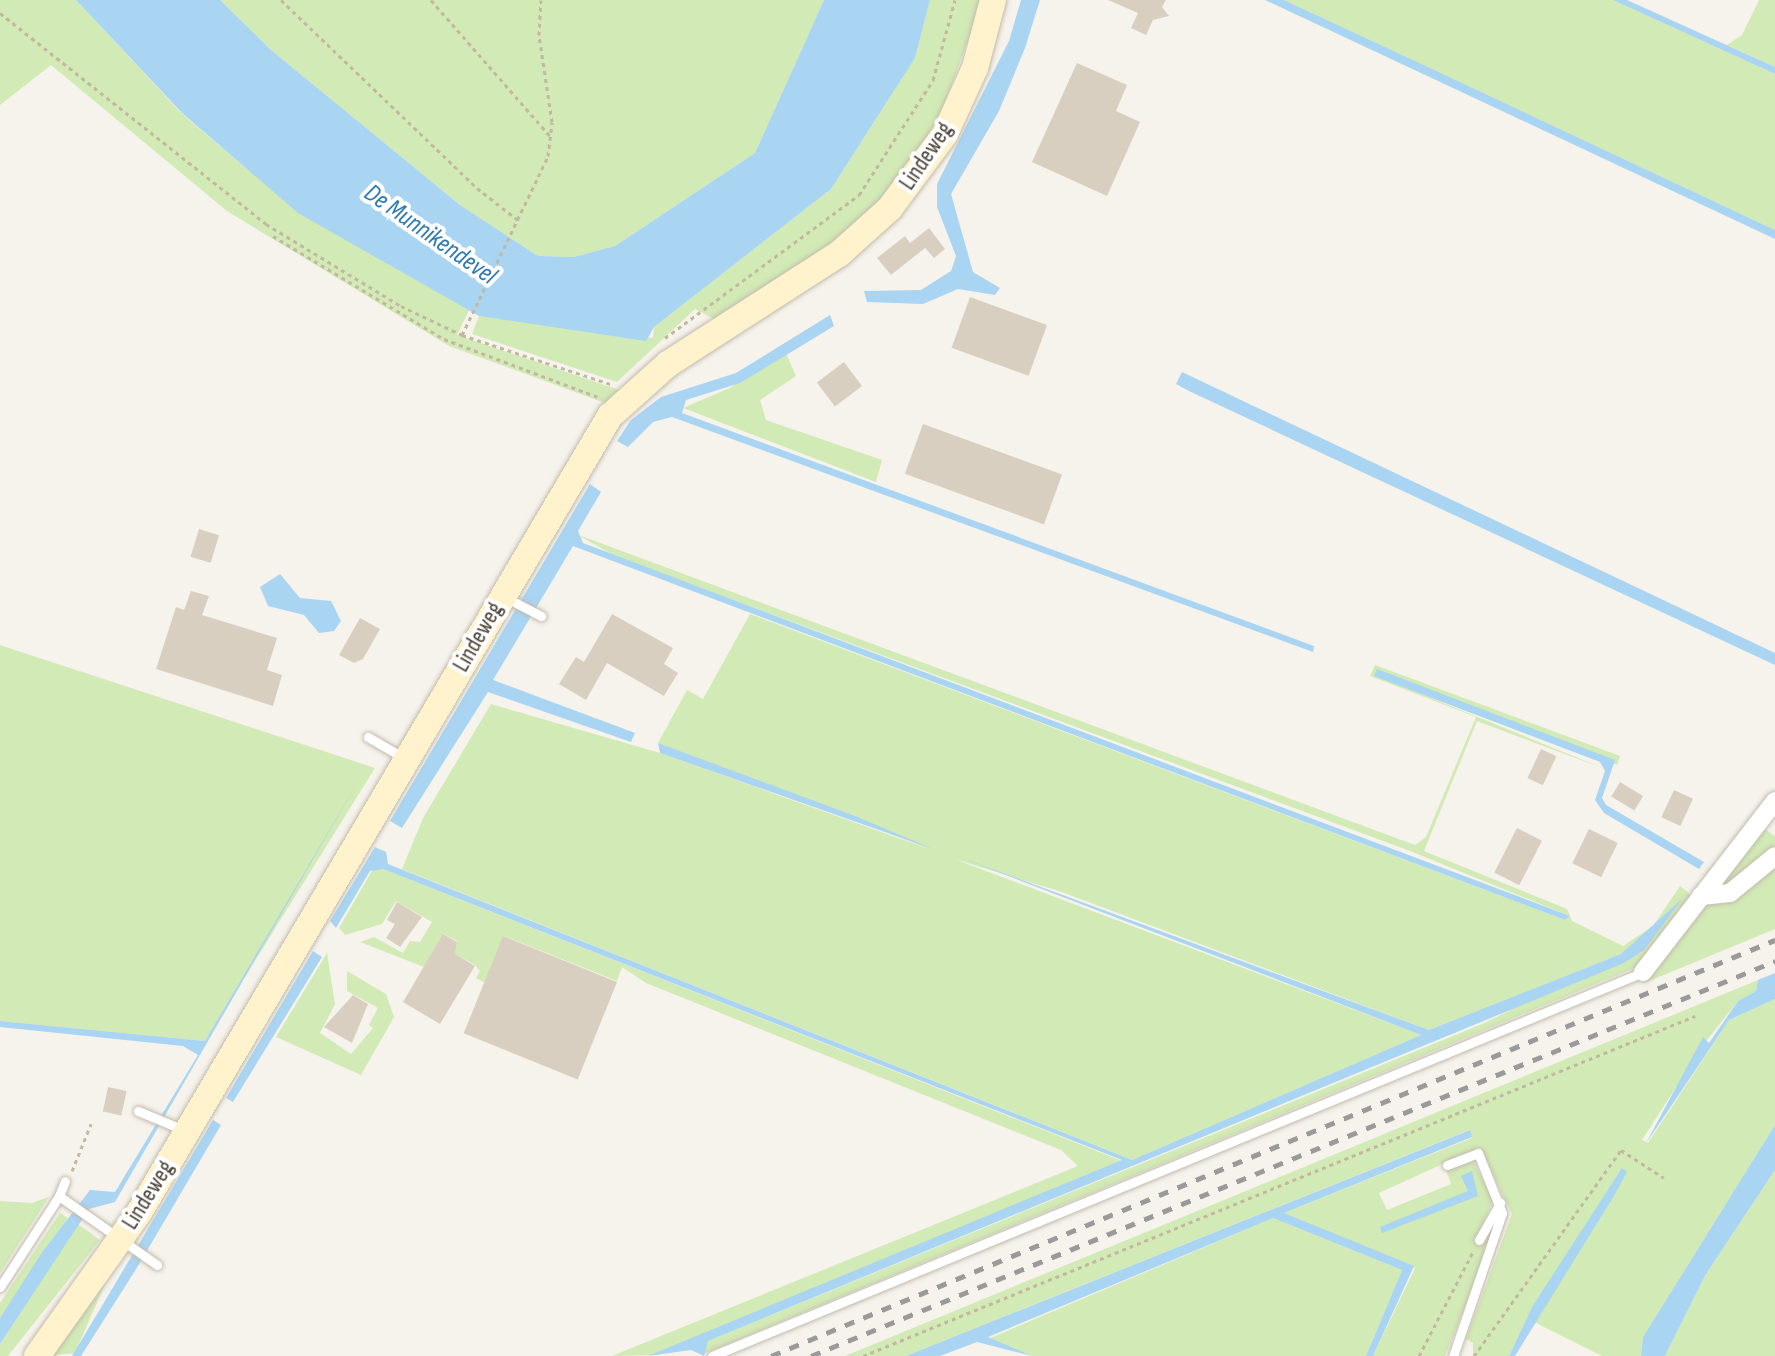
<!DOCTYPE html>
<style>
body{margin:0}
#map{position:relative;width:1775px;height:1356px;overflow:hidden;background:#f6f3ec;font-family:"Sofia Sans Condensed",sans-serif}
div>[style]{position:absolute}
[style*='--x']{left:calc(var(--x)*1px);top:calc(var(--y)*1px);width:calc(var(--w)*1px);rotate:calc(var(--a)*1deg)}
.green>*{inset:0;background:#d2eab5}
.water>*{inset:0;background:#a9d4f2}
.building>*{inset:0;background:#d8cfc1;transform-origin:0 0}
.path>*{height:3px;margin-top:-1.5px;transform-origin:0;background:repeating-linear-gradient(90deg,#c4b79f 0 4px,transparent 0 8px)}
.roads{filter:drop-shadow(0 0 2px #c2bbae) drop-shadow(0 0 2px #c2bbae)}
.service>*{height:9px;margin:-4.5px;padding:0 4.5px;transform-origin:4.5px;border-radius:4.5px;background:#fff}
.minor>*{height:18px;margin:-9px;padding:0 9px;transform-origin:9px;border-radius:9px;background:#fff}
.secondary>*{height:26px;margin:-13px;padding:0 13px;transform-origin:13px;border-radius:13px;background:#fff3cd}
.rail>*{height:5px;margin-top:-2.5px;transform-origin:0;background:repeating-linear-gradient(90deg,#9a9a9a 0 10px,transparent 0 20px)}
span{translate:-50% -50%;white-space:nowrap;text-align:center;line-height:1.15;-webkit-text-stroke:8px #fff;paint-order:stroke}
.street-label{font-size:24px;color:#4b4439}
.water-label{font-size:26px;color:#2e7ab2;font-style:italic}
</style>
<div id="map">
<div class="green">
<i style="clip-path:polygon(0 0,76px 0,182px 114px,298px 212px,469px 310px,457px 335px,619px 390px,605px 403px,449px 346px,227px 211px,51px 65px,0 105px)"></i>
<i style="clip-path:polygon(220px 0,824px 0,755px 153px,615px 246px,574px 257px,538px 256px,460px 205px,271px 50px)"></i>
<i style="clip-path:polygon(930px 0,983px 0,936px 127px,865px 222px,716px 320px,695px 309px,617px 382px,472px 334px,479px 316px,653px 338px,654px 327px,831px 189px,915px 58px)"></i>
<i style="clip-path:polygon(1284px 0,1613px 0,1775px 74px,1775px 230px)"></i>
<i style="clip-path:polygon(1759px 0,1775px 0,1775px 67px,1727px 45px,1742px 35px)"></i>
<i style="clip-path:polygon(785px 351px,796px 376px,760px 400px,766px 420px,882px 460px,876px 482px,683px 408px,730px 388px)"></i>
<i style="clip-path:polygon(576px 534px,1415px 845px,1426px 837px,1476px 717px,1370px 676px,1375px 665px,1620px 756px,1617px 765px,1375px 675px,1605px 769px,1477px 721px,1424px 851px,1567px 909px,1572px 921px,1623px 946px,1653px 926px,1680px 886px,1691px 895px,1639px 966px,703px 1354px,708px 1341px,1482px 1024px,1649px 943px,1683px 898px,1656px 929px,1621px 954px,1429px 1030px,1059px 891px,954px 859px,1421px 1035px,1132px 1160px,402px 869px,423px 818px,491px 704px,660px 753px,932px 850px,658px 743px,687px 690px,703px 699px,750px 614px,1565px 920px,1570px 916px,1410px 851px,615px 556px)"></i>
<i style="clip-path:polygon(0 645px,375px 768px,205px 1041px,0 1021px)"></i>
<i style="clip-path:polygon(1763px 828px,1775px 836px,1775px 851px,1733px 884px,1716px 887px)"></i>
<i style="clip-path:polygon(1775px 862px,1775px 929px,1642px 984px,1703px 905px,1729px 901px)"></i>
<i style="clip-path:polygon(374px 867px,383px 869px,1122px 1161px,652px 1355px,612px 1356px,1078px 1166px,1061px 1150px,646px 983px,622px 967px,617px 981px,504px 936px,485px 983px,476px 978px,480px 971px,475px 965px,455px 954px,457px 941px,444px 934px,424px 967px,360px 942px,374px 937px,403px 953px,410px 941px,420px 942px,432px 922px,396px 901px,382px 924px,345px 935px,339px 928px)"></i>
<i style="clip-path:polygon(327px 953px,335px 1004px,320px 1033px,351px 1054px,373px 1028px,369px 1025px,378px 1008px,347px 991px,347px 971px,386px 994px,394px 1017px,361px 1075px,276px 1037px)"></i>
<i style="clip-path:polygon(1758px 980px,1756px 991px,1738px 1001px,1703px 1045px,1642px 1140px,1648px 1143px,1729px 1020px,1775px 999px,1775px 1125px,1643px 1337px,1641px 1356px,1602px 1356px,1532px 1321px,1627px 1172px,1532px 1307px,1509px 1356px,1473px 1356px,1473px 1343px,1466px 1339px,1512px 1214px,1480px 1147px,1379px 1193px,1387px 1210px,1451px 1184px,1446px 1170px,1473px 1161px,1493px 1200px,1477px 1239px,1496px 1213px,1490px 1245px,1445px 1356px,1373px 1356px,1415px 1268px,1284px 1213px,1472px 1138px,1469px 1130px,906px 1356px,845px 1356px)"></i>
<i style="clip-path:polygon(1775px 1170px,1775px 1356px,1665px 1356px,1706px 1274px)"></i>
<i style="clip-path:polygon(49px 1197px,0 1273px,0 1201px,32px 1203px)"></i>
<i style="clip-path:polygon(60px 1213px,68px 1218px,0 1318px,0 1303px)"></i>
<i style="clip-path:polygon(1273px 1218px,1402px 1270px,1366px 1356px,1032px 1356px,988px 1339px)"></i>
<i style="clip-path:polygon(78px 1224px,100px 1240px,8px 1356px,0 1356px,0 1344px)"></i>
<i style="clip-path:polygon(114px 1263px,75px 1353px,48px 1356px)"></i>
</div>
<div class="water">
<i style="clip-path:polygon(76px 0,220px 0,271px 50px,460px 205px,538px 256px,574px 257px,615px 246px,755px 153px,824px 0,930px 0,915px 58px,831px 189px,654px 327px,646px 341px,479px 316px,298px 213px,182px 113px)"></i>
<i style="clip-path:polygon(1021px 0,1040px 0,1025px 48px,999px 111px,951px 194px,973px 272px,1000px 288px,995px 295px,958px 289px,923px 304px,867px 302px,864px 291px,921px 290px,951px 271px,956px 256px,937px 207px,937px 184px,1009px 41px)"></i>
<i style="clip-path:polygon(1265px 0,1284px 0,1415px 61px,1775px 230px,1775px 239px)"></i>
<i style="clip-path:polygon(1613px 0,1627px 0,1775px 67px,1775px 74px)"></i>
<i style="clip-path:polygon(830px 315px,834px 326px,740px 383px,686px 400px,682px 413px,1314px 646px,1313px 652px,672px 417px,653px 422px,628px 447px,617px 441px,631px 420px,661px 397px,736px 373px)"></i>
<i style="clip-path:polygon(1182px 372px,1775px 653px,1775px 665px,1191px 392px,1176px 384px)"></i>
<i style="clip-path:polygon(590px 484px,601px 492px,578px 531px,583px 543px,1570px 916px,1565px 920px,573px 546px,493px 680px,635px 733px,631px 742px,488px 692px,402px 828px,390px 821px)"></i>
<i style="clip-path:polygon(280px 574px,300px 598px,331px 601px,341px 621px,334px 631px,319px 633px,304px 615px,268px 606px,260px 587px)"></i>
<i style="clip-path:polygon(1377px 669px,1615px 760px,1602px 798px,1606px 805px,1704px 862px,1699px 869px,1604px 813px,1595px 800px,1605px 771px,1600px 762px,1374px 676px)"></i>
<i style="clip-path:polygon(658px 743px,855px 816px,933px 849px,660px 753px)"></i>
<i style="clip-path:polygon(360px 778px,115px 1202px,89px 1209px,0 1344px,0 1318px,43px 1251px,90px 1190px,115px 1192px,198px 1055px,183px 1046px,0 1027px,0 1021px,205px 1041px)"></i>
<i style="clip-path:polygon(375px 847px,386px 852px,388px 864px,1132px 1160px,1421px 1035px,954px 855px,1429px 1030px,1621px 954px,1683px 898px,1644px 950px,1624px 963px,708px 1341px,704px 1356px,691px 1350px,648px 1356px,1122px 1160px,383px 869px,370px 871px,336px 928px,330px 921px)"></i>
<i style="clip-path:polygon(313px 951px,322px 957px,233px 1102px,226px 1098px)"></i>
<i style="clip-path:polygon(1775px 973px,1775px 999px,1729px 1020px,1645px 1145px,1703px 1037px,1709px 1043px,1738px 1001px,1756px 991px,1758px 980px)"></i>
<i style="clip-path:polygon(213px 1120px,221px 1125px,138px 1266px,81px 1356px,72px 1356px)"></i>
<i style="clip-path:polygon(1775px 1125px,1775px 1170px,1706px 1274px,1665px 1356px,1641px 1356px,1643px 1337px)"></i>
<i style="clip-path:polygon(1470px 1130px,1472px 1137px,1284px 1213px,1414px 1266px,1373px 1356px,1366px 1356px,1402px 1270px,1273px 1218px,988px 1337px,1032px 1356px,977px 1342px,940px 1356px,906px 1356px)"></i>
<i style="clip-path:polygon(1622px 1168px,1627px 1172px,1612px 1199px,1515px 1356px,1509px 1356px,1532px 1307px)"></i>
<i style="clip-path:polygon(1472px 1171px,1478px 1196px,1382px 1233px,1380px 1227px,1468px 1191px,1461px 1176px)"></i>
</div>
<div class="building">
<i style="clip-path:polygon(1108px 0,1166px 0,1162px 7px,1169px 16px,1153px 20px,1146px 35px,1131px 28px,1138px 13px)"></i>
<i style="clip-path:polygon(1077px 63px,1127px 85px,1116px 111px,1140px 122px,1107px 196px,1032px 162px)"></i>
<i style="clip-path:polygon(929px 228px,945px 249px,934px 258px,925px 248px,891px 275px,877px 258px,905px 236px,910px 243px)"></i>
<i style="left:970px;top:297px;width:82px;height:54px;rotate:20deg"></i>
<i style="left:844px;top:362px;width:30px;height:34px;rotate:53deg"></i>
<i style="left:923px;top:424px;width:148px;height:53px;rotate:20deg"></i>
<i style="left:199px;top:529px;width:21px;height:29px;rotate:17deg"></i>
<i style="clip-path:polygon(191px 591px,209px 596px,202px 615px,277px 638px,267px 670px,282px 675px,273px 706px,156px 669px,176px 607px,184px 610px)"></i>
<i style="clip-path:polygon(612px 614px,673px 648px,664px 664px,678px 673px,664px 696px,607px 663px,586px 700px,559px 684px,576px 657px,584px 662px)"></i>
<i style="clip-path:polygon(360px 618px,380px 629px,363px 659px,354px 663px,339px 655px)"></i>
<i style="left:1541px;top:749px;width:17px;height:32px;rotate:25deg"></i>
<i style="left:1620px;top:782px;width:27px;height:17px;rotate:31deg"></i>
<i style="left:1674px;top:790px;width:21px;height:30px;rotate:25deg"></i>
<i style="left:1517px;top:828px;width:28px;height:50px;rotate:27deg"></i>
<i style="left:1589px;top:829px;width:32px;height:38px;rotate:26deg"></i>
<i style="clip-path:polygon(397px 902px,422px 917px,400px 947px,386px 938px,395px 924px,387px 920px)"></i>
<i style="clip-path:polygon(443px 934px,457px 942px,455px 954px,475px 966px,440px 1024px,403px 1002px)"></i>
<i style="left:503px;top:936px;width:123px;height:105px;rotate:22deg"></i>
<i style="clip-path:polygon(353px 995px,368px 1004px,352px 1043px,324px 1027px)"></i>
<i style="left:108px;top:1087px;width:19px;height:25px;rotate:12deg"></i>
</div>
<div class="path">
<i style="--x:281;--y:0;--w:272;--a:43.8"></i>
<i style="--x:477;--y:188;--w:52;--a:38"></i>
<i style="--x:431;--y:0;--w:182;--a:48.8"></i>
<i style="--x:0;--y:13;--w:340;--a:38.4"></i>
<i style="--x:266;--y:224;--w:158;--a:31.3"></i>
<i style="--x:401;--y:306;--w:68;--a:25.4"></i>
<i style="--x:462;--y:335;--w:159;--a:18.3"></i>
<i style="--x:273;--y:236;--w:200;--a:31.1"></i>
<i style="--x:444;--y:339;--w:165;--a:20.6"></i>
<i style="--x:462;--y:335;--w:199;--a:-64.3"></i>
<i style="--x:548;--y:156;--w:34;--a:-83"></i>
<i style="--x:552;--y:122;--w:88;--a:-98.5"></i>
<i style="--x:539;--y:35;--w:35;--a:-87"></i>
<i style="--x:665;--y:338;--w:241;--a:-36.4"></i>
<i style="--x:859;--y:195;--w:137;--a:-57.2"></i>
<i style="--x:933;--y:80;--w:83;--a:-74.6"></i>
<i style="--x:72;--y:1171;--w:51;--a:-68"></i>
<i style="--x:863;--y:1356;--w:899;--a:-22.23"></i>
<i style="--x:1419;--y:1356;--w:119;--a:-62.6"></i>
<i style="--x:1474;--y:1356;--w:253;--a:-54.5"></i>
<i style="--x:1621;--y:1150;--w:51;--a:33.1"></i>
</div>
<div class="roads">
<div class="service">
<i style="--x:505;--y:597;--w:41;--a:27.8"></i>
<i style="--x:368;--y:737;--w:44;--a:30.1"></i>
<i style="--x:138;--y:1111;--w:52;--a:22.6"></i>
<i style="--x:1447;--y:1165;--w:33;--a:-21"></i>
<i style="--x:1478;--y:1153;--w:65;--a:68.2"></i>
<i style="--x:1502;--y:1213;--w:151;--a:108.9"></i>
<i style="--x:59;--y:1196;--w:16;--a:-68"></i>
<i style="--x:1479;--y:1240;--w:43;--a:-60.4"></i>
<i style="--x:0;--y:1287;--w:108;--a:-57"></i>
<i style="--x:59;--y:1196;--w:120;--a:35.1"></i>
<i style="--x:712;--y:1356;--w:1007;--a:-22.41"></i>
</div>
<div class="minor">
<i style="--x:1701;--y:896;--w:29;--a:-6"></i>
<i style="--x:1730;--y:893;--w:58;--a:-39.4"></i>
<i style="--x:1643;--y:972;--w:216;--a:-52.3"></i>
</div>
<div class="secondary">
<i style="--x:37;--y:1356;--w:178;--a:-54.6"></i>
<i style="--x:140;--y:1211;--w:924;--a:-59.41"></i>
<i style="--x:610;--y:416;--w:78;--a:-41.9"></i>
<i style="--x:668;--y:364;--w:203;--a:-32.8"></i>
<i style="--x:839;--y:254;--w:69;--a:-42"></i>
<i style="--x:890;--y:208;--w:92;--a:-53.4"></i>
<i style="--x:945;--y:134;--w:72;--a:-65.6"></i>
<i style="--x:975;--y:68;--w:70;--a:-75.2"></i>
</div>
</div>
<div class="rail">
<i style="--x:771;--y:1356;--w:1087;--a:-22.51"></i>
<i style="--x:811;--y:1356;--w:1042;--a:-22.28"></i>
</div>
<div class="street-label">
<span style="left:926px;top:156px;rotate:-56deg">Lindeweg</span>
<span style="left:478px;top:637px;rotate:-60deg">Lindeweg</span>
<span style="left:148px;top:1195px;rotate:-58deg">Lindeweg</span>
</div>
<div class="water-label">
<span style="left:430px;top:235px;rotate:35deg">De Munnikendevel</span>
</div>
</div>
